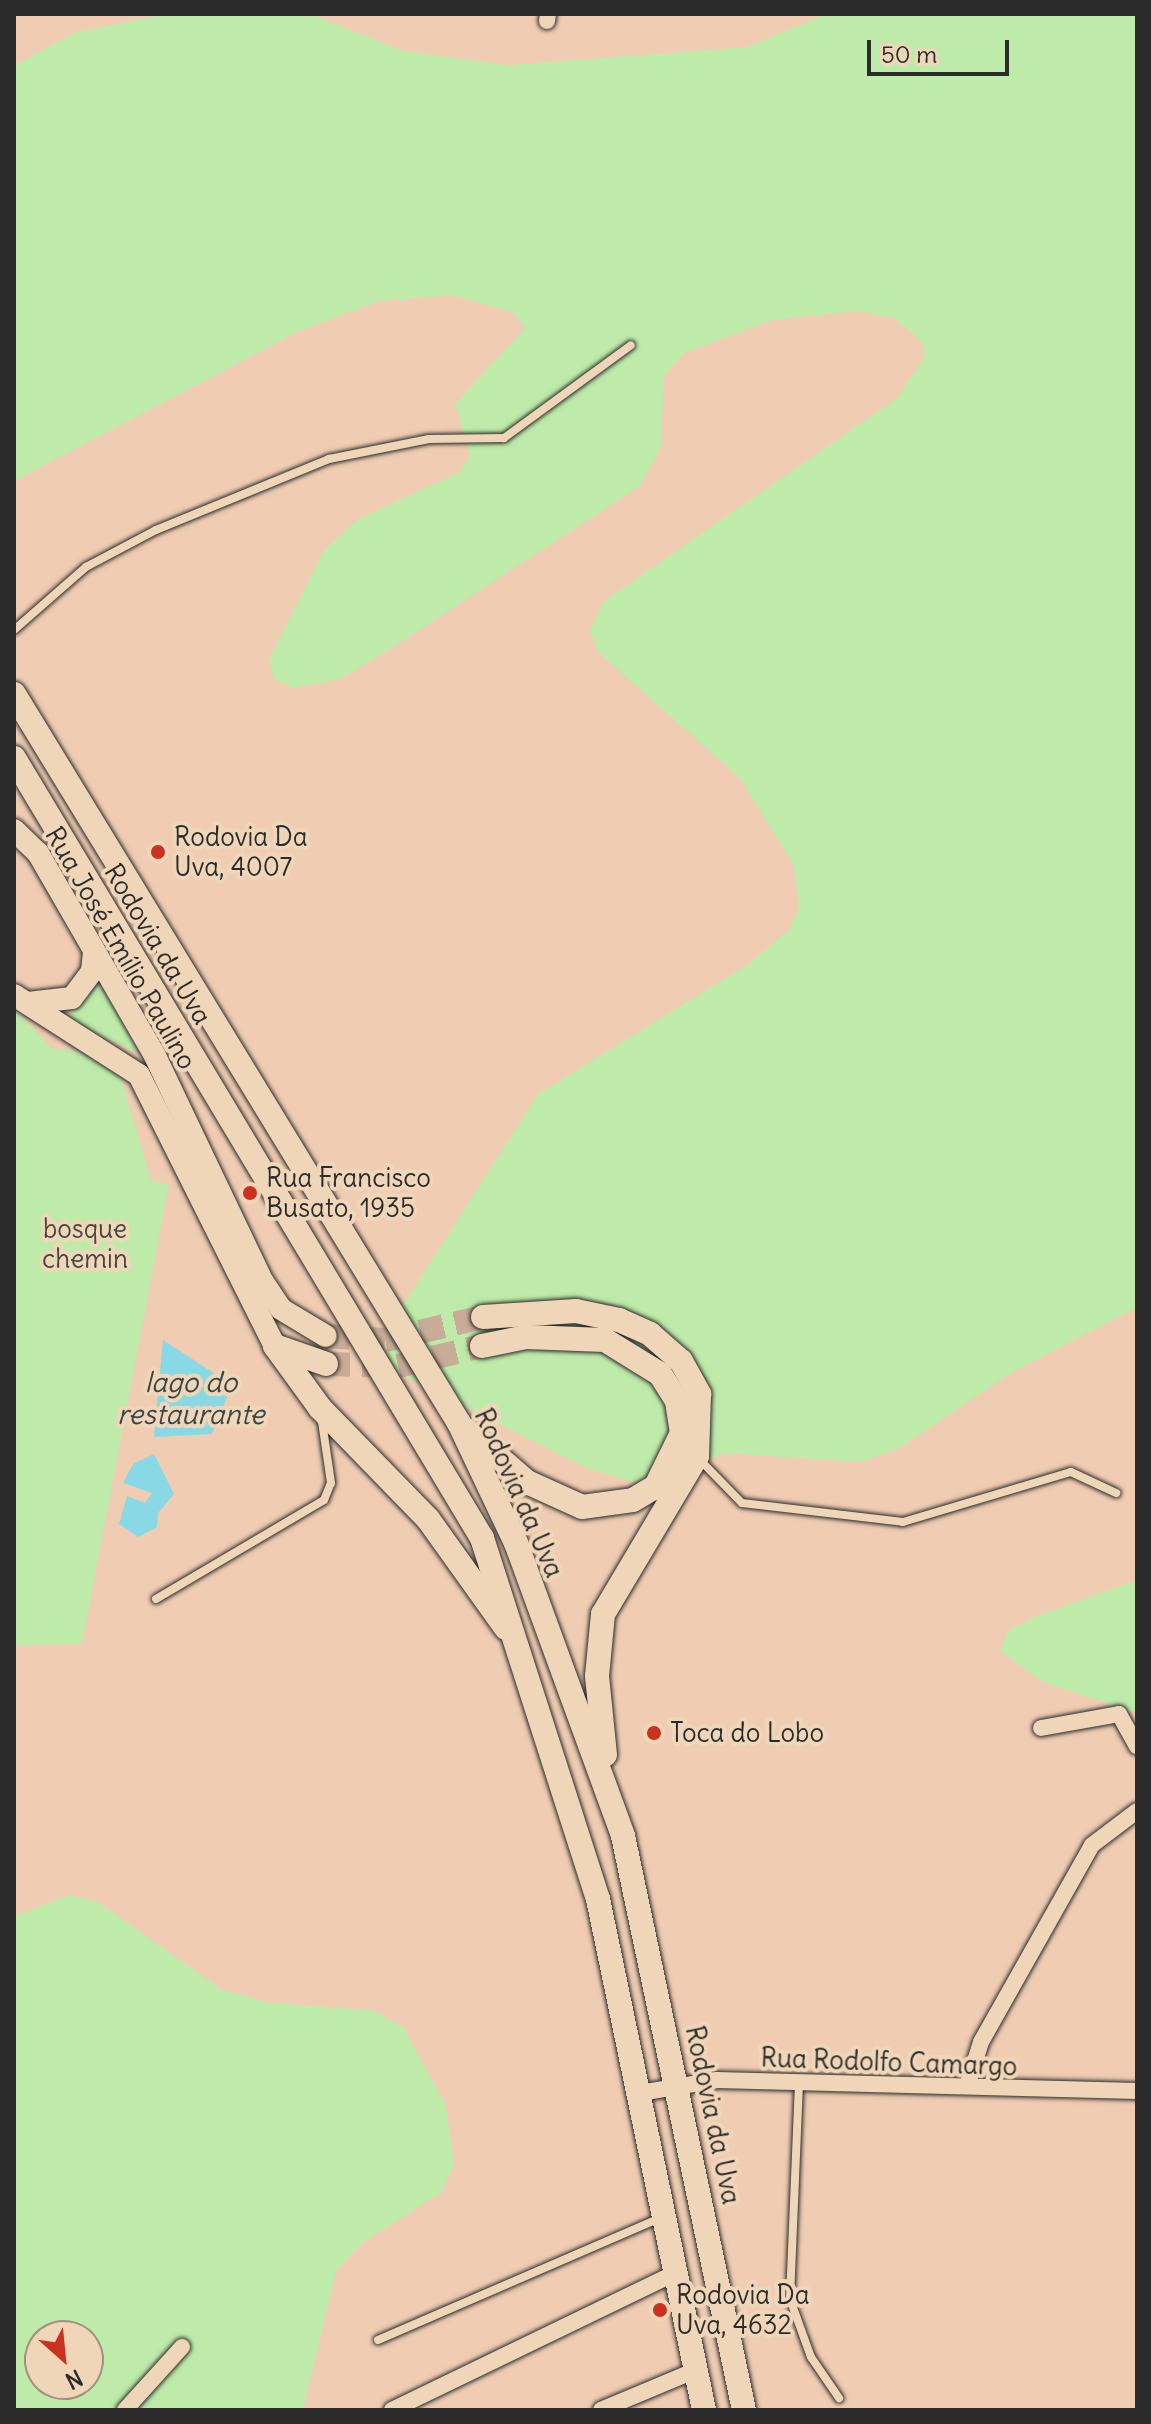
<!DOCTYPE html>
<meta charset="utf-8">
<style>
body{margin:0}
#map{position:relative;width:1151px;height:2424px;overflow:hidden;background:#efccb2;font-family:Delius,sans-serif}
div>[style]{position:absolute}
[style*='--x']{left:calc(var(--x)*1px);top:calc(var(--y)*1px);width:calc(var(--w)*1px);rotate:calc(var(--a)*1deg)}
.green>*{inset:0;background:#beeba9}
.water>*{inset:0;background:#89d8e6}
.primary-tunnel>*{height:24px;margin-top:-12px;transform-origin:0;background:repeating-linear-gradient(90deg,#c8ac97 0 24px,transparent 0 36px)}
.roads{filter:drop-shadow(0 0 2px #2b2b2b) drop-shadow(0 0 2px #2b2b2b)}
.lane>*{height:8px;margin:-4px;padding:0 4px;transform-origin:4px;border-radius:4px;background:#f0d6b8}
.street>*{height:16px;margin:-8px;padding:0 8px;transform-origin:8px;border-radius:8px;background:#f0d6b8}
.secondary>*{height:22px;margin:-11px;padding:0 11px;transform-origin:11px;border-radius:11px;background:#f0d6b8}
.primary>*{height:24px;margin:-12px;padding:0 12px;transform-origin:12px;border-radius:12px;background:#f0d6b8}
.dots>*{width:22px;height:22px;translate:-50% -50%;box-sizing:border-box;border:4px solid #f0d6b8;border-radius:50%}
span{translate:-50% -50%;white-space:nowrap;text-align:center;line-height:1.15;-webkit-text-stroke:8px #f0d6b8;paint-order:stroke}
.poi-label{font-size:26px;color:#2b2b2b}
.left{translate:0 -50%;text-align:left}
.street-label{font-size:26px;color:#2b2b2b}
.park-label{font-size:26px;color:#41483e}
.water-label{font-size:28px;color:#394547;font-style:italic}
.frame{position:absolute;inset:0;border:16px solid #2b2b2b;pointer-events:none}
.north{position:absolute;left:24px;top:2320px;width:80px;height:80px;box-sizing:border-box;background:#f0d6b8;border:2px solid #a19280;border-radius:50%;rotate:153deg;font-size:22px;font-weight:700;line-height:32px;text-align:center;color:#2b2b2b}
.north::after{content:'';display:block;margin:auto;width:28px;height:36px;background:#c8321e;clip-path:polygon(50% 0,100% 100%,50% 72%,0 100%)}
.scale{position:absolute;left:867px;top:40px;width:142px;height:36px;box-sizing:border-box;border:4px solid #2b2b2b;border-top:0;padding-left:10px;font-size:24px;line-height:28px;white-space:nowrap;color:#2b2b2b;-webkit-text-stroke:6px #f0d6b8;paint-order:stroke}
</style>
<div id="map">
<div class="green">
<i style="clip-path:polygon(167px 14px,310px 14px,404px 51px,507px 65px,747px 47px,826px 14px,1137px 14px,1137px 1307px,1011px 1373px,901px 1447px,862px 1462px,724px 1453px,647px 1486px,589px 1469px,396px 1372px,387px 1355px,400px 1310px,538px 1094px,747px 965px,789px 930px,799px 906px,793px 864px,740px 778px,598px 652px,590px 630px,604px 601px,897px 398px,925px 356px,922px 342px,894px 318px,857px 311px,772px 320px,684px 353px,664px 376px,661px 447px,640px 486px,384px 653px,340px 679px,293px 688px,274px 679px,269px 659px,324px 550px,358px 519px,460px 472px,470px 454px,455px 404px,525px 328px,513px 312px,452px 295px,379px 301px,299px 331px,14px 481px,14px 66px,76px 32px)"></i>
<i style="clip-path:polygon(102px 982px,139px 1054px,66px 1018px)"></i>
<i style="clip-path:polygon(14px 1007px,51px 1048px,115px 1056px,151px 1181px,169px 1184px,82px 1644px,14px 1645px)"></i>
<i style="clip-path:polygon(1137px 1580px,1137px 1713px,1043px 1682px,1000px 1651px,1008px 1631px,1034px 1617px)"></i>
<i style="clip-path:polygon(evenodd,70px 1895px,98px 1902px,221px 1989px,270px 2003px,372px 2010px,403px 2027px,446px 2105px,454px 2164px,442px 2192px,365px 2241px,336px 2271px,303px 2410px,14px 2410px,14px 1916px,70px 1895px,40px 2336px,88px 2336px,88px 2384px,40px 2384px,40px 2336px)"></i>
</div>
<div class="water">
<i style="clip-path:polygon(163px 1340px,232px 1385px,212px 1434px,154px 1437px)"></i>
<i style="clip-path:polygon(154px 1454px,174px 1494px,158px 1513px,157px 1527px,138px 1537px,119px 1524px,127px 1496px,145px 1503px,152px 1493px,123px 1483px,133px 1464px)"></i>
</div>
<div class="primary-tunnel">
<i style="--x:326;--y:1336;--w:59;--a:3.9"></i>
<i style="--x:385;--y:1340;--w:101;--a:-13.2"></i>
<i style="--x:326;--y:1364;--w:72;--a:1.6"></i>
<i style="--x:398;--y:1366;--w:86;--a:-13.4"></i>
</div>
<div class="roads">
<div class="lane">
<i style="--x:14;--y:630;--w:96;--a:-41.2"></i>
<i style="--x:86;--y:567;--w:79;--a:-27.9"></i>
<i style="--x:156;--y:530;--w:187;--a:-22.3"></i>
<i style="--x:329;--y:459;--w:102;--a:-11.3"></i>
<i style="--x:429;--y:439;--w:75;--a:-0.8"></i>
<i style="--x:504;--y:438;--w:157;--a:-36.2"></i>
<i style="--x:700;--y:1460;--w:60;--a:45.7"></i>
<i style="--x:742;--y:1503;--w:162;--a:6.7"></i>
<i style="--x:903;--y:1522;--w:175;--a:-16.6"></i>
<i style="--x:1071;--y:1472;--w:50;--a:25"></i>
<i style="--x:156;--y:1599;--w:195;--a:-30.5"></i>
<i style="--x:324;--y:1500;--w:18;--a:-68"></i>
<i style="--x:331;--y:1483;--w:63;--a:-98.3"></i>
<i style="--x:799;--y:2083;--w:216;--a:92.4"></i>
<i style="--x:790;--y:2299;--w:62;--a:70.1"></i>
<i style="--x:811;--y:2357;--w:50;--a:55.7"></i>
<i style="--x:378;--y:2340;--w:307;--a:-23.4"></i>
</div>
<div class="street">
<i style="--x:547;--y:21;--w:7;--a:-82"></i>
<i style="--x:1041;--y:1728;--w:79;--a:-10.2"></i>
<i style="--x:1119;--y:1714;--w:37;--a:61"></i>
<i style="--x:967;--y:2086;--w:46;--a:-72.3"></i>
<i style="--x:981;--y:2042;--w:226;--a:-60.6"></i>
<i style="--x:1092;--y:1845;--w:56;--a:-37.1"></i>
<i style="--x:640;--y:2093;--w:78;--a:-9.6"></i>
<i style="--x:717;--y:2080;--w:420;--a:1.5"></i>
<i style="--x:125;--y:2410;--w:85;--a:-47.9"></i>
<i style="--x:392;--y:2410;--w:317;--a:-25.8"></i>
<i style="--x:601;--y:2410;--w:103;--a:-22.8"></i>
</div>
<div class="secondary">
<i style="--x:14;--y:830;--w:33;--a:44"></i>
<i style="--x:38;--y:853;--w:234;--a:60"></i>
<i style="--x:155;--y:1056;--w:250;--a:64.5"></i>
<i style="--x:263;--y:1282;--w:32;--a:56"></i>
<i style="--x:281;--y:1309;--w:52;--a:31"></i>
<i style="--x:14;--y:995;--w:148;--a:32.6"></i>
<i style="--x:139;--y:1075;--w:303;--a:63.4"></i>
<i style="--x:28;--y:1003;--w:44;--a:-6.5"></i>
<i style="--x:72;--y:998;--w:34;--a:-53"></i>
<i style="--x:92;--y:971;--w:18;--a:-84"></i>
</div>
<div class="primary">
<i style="--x:14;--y:694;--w:854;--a:58.6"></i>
<i style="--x:459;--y:1423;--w:133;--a:64.6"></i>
<i style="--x:516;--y:1543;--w:312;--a:69.9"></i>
<i style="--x:623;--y:1836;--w:587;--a:78.1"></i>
<i style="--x:14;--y:758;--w:910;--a:59.04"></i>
<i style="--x:482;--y:1538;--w:379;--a:72.2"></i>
<i style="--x:598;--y:1899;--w:522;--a:78.28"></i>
<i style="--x:483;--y:1317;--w:93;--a:-3.7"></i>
<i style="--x:576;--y:1311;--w:44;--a:11.8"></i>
<i style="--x:619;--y:1320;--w:34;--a:24"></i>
<i style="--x:650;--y:1334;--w:41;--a:41.1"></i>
<i style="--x:681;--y:1361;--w:38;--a:61"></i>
<i style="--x:699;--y:1394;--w:62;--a:91.8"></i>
<i style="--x:697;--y:1456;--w:184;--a:120.7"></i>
<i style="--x:603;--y:1614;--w:62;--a:95.5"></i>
<i style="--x:597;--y:1676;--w:79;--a:84.2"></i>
<i style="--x:275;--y:1346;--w:77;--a:54"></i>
<i style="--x:320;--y:1408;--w:155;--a:45.8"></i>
<i style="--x:428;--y:1519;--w:134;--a:54.4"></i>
<i style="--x:275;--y:1346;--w:54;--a:19.4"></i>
<i style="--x:467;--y:1430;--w:79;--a:40.9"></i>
<i style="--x:527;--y:1482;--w:60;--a:24.4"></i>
<i style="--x:582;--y:1507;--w:51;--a:-7.8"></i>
<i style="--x:633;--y:1500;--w:27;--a:-31"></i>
<i style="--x:656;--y:1486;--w:59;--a:-63.9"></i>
<i style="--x:682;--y:1433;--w:32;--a:-99"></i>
<i style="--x:677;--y:1401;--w:32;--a:-122"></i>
<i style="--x:660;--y:1374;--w:65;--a:-148.3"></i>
<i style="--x:605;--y:1340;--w:79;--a:-177.8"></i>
<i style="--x:526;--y:1337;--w:45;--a:168.4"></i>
</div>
</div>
<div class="dots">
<i style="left:158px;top:852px;background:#c8321e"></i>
<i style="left:250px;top:1193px;background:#c8321e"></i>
<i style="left:654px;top:1733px;background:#c8321e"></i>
<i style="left:660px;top:2310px;background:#c8321e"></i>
</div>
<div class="poi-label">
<span class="left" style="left:174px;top:852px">Rodovia Da<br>Uva, 4007</span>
<span class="left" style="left:266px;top:1193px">Rua Francisco<br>Busato, 1935</span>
<span class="left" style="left:670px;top:1733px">Toca do Lobo</span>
<span class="left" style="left:676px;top:2310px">Rodovia Da<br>Uva, 4632</span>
</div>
<div class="street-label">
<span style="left:158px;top:944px;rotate:59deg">Rodovia da Uva</span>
<span style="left:121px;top:948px;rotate:60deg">Rua José Emílio Paulino</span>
<span style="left:519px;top:1493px;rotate:66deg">Rodovia da Uva</span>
<span style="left:889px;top:2062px;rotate:2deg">Rua Rodolfo Camargo</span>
<span style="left:713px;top:2115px;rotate:78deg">Rodovia da Uva</span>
</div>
<div class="park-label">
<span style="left:85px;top:1244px">bosque<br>chemin</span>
</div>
<div class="water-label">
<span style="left:191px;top:1398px">lago do<br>restaurante</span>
</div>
<div class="frame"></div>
<div class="north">N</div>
<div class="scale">50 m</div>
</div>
